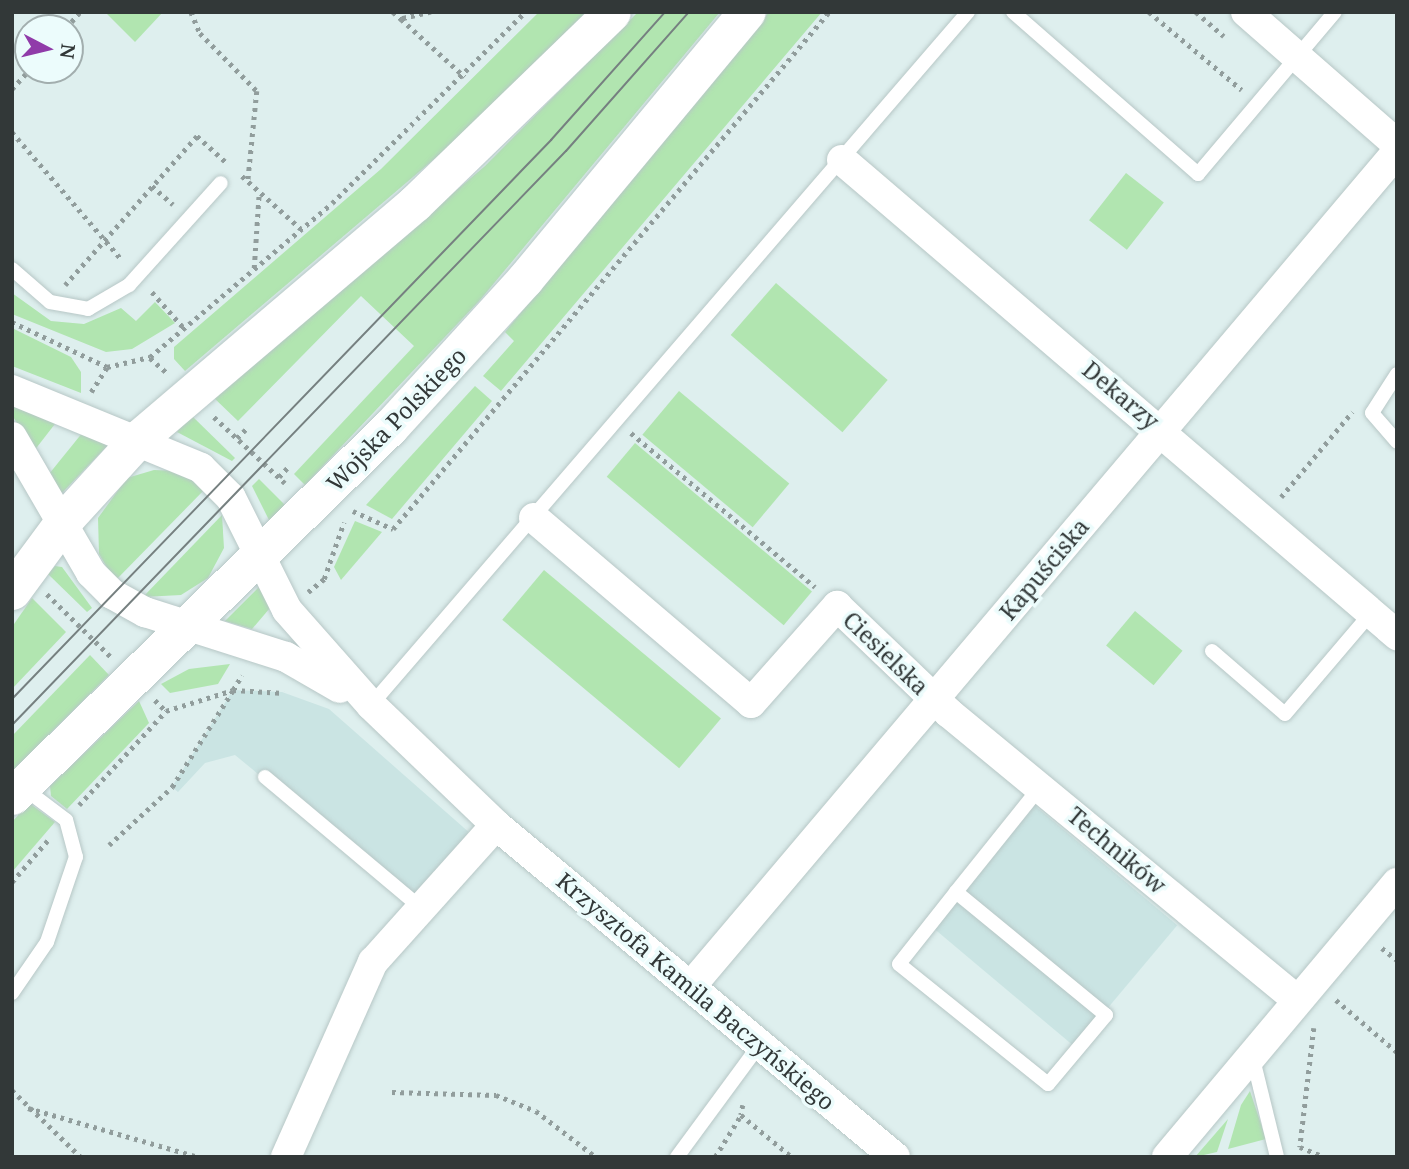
<!DOCTYPE html>
<meta charset="utf-8">
<style>
body{margin:0}
#map{position:relative;width:1409px;height:1169px;overflow:hidden;background:#deefee;font-family:"Noto Serif",serif}
div>[style]{position:absolute}
[style*='--x']{left:calc(var(--x)*1px);top:calc(var(--y)*1px);width:calc(var(--w)*1px);rotate:calc(var(--a)*1deg)}
.built>*{inset:0;background:#cae4e3;transform-origin:0 0}
.green>*{inset:0;background:#b1e5b0;transform-origin:0 0}
.path>*{height:4.5px;margin-top:-2.25px;transform-origin:0;background:repeating-linear-gradient(90deg,#919d9c 0 3.5px,transparent 0 8.5px)}
.roads{filter:drop-shadow(0 0 2px #b7c7c6) drop-shadow(0 0 2px #b7c7c6)}
.service>*{height:14px;margin:-7px;padding:0 7px;transform-origin:7px;border-radius:7px;background:#fff}
.minor>*{height:30px;margin:-15px;padding:0 15px;transform-origin:15px;border-radius:15px;background:#fff}
.tertiary>*{height:37px;margin:-18.5px;padding:0 18.5px;transform-origin:18.5px;border-radius:18.5px;background:#fff}
.tram>*{height:2px;margin:-1px;padding:0 1px;transform-origin:1px;border-radius:1px;background:#768080}
span{translate:-50% -50%;white-space:nowrap;text-align:center;line-height:1.15;-webkit-text-stroke:7px #ecfcfc;paint-order:stroke}
.street-label{font-size:23px;color:#323838}
.frame{position:absolute;inset:0;border:14px solid #323838;pointer-events:none}
.north{position:absolute;left:14px;top:14px;width:70px;height:70px;box-sizing:border-box;background:#ecfcfc;border:2px solid #a2aeae;border-radius:50%;rotate:97deg;font-size:19px;font-weight:700;line-height:28px;text-align:center;color:#323838}
.north::after{content:'';display:block;margin:auto;width:24px;height:32px;background:#903ba9;clip-path:polygon(50% 0,100% 100%,50% 72%,0 100%)}
</style>
<div id="map">
<div class="built">
<i style="clip-path:polygon(233px 690px,282px 692px,329px 709px,480px 842px,421px 908px,235px 755px,205px 763px,178px 792px,172px 787px)"></i>
<i style="left:1034px;top:805px;width:187px;height:159px;rotate:40deg"></i>
</div>
<div class="green">
<i style="clip-path:polygon(105px 12px,163px 12px,135px 42px)"></i>
<i style="clip-path:polygon(539px 12px,586px 12px,473px 126px,185px 371px,174px 359px,174px 347px,381px 169px)"></i>
<i style="clip-path:polygon(638px 12px,720px 12px,480px 300px,305px 485px,294px 474px,414px 346px,361px 296px,238px 421px,213px 397px,485px 166px)"></i>
<i style="clip-path:polygon(769px 12px,822px 12px,501px 391px,483px 376px,514px 341px,505px 332px)"></i>
<i style="left:1126px;top:173px;width:48px;height:60px;rotate:38deg"></i>
<i style="left:776px;top:283px;width:148px;height:69px;rotate:41deg"></i>
<i style="clip-path:polygon(12px 293px,51px 321px,84px 324px,121px 308px,136px 321px,155px 302px,175px 323px,132px 349px,106px 352px,12px 314px)"></i>
<i style="clip-path:polygon(12px 328px,71px 357px,81px 372px,81px 393px,12px 366px)"></i>
<i style="clip-path:polygon(475px 386px,492px 401px,392px 519px,366px 505px)"></i>
<i style="left:679px;top:391px;width:144px;height:57px;rotate:40deg"></i>
<i style="clip-path:polygon(12px 401px,58px 420px,34px 451px,12px 415px)"></i>
<i style="clip-path:polygon(191px 415px,235px 458px,232px 461px,177px 432px)"></i>
<i style="clip-path:polygon(83px 432px,109px 444px,61px 494px,49px 474px)"></i>
<i style="left:635px;top:443px;width:231px;height:44px;rotate:40deg"></i>
<i style="clip-path:polygon(154px 470px,178px 471px,206px 488px,115px 581px,99px 554px,98px 518px,127px 478px)"></i>
<i style="clip-path:polygon(259px 479px,285px 505px,269px 520px,252px 486px)"></i>
<i style="clip-path:polygon(222px 515px,224px 548px,208px 578px,181px 595px,143px 597px)"></i>
<i style="clip-path:polygon(355px 521px,382px 532px,341px 580px,334px 567px)"></i>
<i style="clip-path:polygon(55px 566px,62px 567px,92px 608px,87px 612px,48px 574px)"></i>
<i style="left:544px;top:570px;width:231px;height:65px;rotate:40deg"></i>
<i style="clip-path:polygon(259px 587px,270px 608px,252px 629px,225px 621px)"></i>
<i style="clip-path:polygon(32px 598px,66px 632px,12px 689px,12px 627px)"></i>
<i style="left:1135px;top:611px;width:62px;height:45px;rotate:40deg"></i>
<i style="clip-path:polygon(90px 655px,109px 675px,12px 771px,12px 736px)"></i>
<i style="clip-path:polygon(230px 664px,218px 684px,170px 693px,161px 684px,189px 669px)"></i>
<i style="clip-path:polygon(139px 701px,149px 723px,67px 809px,51px 796px,50px 786px)"></i>
<i style="clip-path:polygon(29px 803px,55px 822px,12px 872px,12px 822px)"></i>
<i style="clip-path:polygon(1250px 1091px,1266px 1139px,1228px 1149px,1241px 1105px)"></i>
<i style="clip-path:polygon(1228px 1119px,1217px 1152px,1195px 1157px)"></i>
</div>
<div class="path">
<i style="--x:191;--y:12;--w:23;--a:67"></i>
<i style="--x:200;--y:33;--w:81;--a:45.5"></i>
<i style="--x:257;--y:91;--w:90;--a:95.7"></i>
<i style="--x:393;--y:12;--w:11;--a:41"></i>
<i style="--x:431;--y:12;--w:31;--a:167"></i>
<i style="--x:401;--y:19;--w:86;--a:42.2"></i>
<i style="--x:1149;--y:12;--w:121;--a:40"></i>
<i style="--x:1196;--y:12;--w:37;--a:41"></i>
<i style="--x:66;--y:28;--w:21;--a:-49"></i>
<i style="--x:12;--y:89;--w:25;--a:-48"></i>
<i style="--x:12;--y:132;--w:169;--a:49.3"></i>
<i style="--x:242;--y:176;--w:79;--a:41.9"></i>
<i style="--x:152;--y:186;--w:28;--a:41"></i>
<i style="--x:254;--y:268;--w:75;--a:-86.2"></i>
<i style="--x:65;--y:285;--w:199;--a:-48.5"></i>
<i style="--x:197;--y:136;--w:38;--a:42"></i>
<i style="--x:152;--y:292;--w:48;--a:48.4"></i>
<i style="--x:12;--y:322;--w:105;--a:25.3"></i>
<i style="--x:150;--y:358;--w:23;--a:41"></i>
<i style="--x:91;--y:392;--w:30;--a:-57"></i>
<i style="--x:107;--y:367;--w:44;--a:-13.1"></i>
<i style="--x:150;--y:357;--w:238;--a:-40.2"></i>
<i style="--x:332;--y:203;--w:272;--a:-44.7"></i>
<i style="--x:214;--y:417;--w:97;--a:42.9"></i>
<i style="--x:631;--y:433;--w:240;--a:39.9"></i>
<i style="--x:237;--y:438;--w:13;--a:-45"></i>
<i style="--x:279;--y:477;--w:12;--a:-48"></i>
<i style="--x:1281;--y:497;--w:111;--a:-50.1"></i>
<i style="--x:353;--y:511;--w:44;--a:24.2"></i>
<i style="--x:393;--y:529;--w:676;--a:-49.86"></i>
<i style="--x:308;--y:592;--w:21;--a:-39"></i>
<i style="--x:324;--y:579;--w:60;--a:-70.7"></i>
<i style="--x:47;--y:594;--w:90;--a:44.5"></i>
<i style="--x:155;--y:700;--w:16;--a:45"></i>
<i style="--x:79;--y:805;--w:128;--a:-47.2"></i>
<i style="--x:166;--y:711;--w:70;--a:-17.4"></i>
<i style="--x:233;--y:690;--w:17;--a:-59"></i>
<i style="--x:109;--y:845;--w:86;--a:-42.6"></i>
<i style="--x:172;--y:787;--w:115;--a:-57.8"></i>
<i style="--x:233;--y:690;--w:51;--a:3.4"></i>
<i style="--x:12;--y:882;--w:55;--a:-49.4"></i>
<i style="--x:1382;--y:948;--w:19;--a:39"></i>
<i style="--x:1336;--y:1000;--w:80;--a:40.4"></i>
<i style="--x:1314;--y:1028;--w:120;--a:96.7"></i>
<i style="--x:1300;--y:1147;--w:27;--a:22"></i>
<i style="--x:12;--y:1090;--w:96;--a:44.2"></i>
<i style="--x:392;--y:1092;--w:104;--a:1.7"></i>
<i style="--x:496;--y:1095;--w:43;--a:21.8"></i>
<i style="--x:536;--y:1111;--w:76;--a:37.5"></i>
<i style="--x:743;--y:1105;--w:10;--a:101"></i>
<i style="--x:741;--y:1115;--w:66;--a:39.5"></i>
<i style="--x:28;--y:1108;--w:178;--a:16"></i>
<i style="--x:715;--y:1157;--w:49;--a:-58.2"></i>
</div>
<div class="roads">
<div class="service">
<i style="--x:1013;--y:12;--w:246;--a:41.2"></i>
<i style="--x:1198;--y:174;--w:212;--a:-49.8"></i>
<i style="--x:12;--y:269;--w:50;--a:41"></i>
<i style="--x:50;--y:302;--w:39;--a:10"></i>
<i style="--x:88;--y:309;--w:48;--a:-30.3"></i>
<i style="--x:129;--y:285;--w:137;--a:-48"></i>
<i style="--x:1397;--y:374;--w:46;--a:122.7"></i>
<i style="--x:1372;--y:413;--w:38;--a:49"></i>
<i style="--x:1212;--y:651;--w:96;--a:40.8"></i>
<i style="--x:1285;--y:714;--w:133;--a:-49.6"></i>
<i style="--x:371;--y:705;--w:915;--a:-49.26"></i>
<i style="--x:265;--y:777;--w:204;--a:40"></i>
<i style="--x:956;--y:892;--w:194;--a:39.4"></i>
<i style="--x:1106;--y:1015;--w:90;--a:130"></i>
<i style="--x:1048;--y:1084;--w:191;--a:-141.2"></i>
<i style="--x:899;--y:964;--w:92;--a:-51.6"></i>
<i style="--x:956;--y:892;--w:136;--a:-51.3"></i>
<i style="--x:12;--y:993;--w:62;--a:-55.5"></i>
<i style="--x:47;--y:942;--w:90;--a:-71.2"></i>
<i style="--x:76;--y:857;--w:38;--a:-105"></i>
<i style="--x:66;--y:820;--w:56;--a:-142.9"></i>
<i style="--x:1252;--y:1055;--w:105;--a:76.2"></i>
<i style="--x:677;--y:1157;--w:140;--a:-53.7"></i>
</div>
<div class="minor">
<i style="--x:1246;--y:12;--w:201;--a:41.2"></i>
<i style="--x:842;--y:160;--w:731;--a:40.56"></i>
<i style="--x:12;--y:390;--w:204;--a:22.4"></i>
<i style="--x:201;--y:468;--w:42;--a:45"></i>
<i style="--x:231;--y:498;--w:125;--a:63.4"></i>
<i style="--x:287;--y:610;--w:127;--a:48.5"></i>
<i style="--x:371;--y:705;--w:173;--a:43.8"></i>
<i style="--x:496;--y:825;--w:519;--a:39.76"></i>
<i style="--x:12;--y:437;--w:157;--a:59.8"></i>
<i style="--x:91;--y:573;--w:30;--a:45"></i>
<i style="--x:112;--y:594;--w:38;--a:29"></i>
<i style="--x:145;--y:612;--w:148;--a:17.7"></i>
<i style="--x:286;--y:657;--w:62;--a:29.9"></i>
<i style="--x:534;--y:518;--w:285;--a:40.4"></i>
<i style="--x:751;--y:703;--w:130;--a:-48.4"></i>
<i style="--x:837;--y:606;--w:155;--a:43.7"></i>
<i style="--x:949;--y:713;--w:452;--a:39.5"></i>
<i style="--x:691;--y:986;--w:1093;--a:-49.75"></i>
<i style="--x:286;--y:1157;--w:214;--a:-66"></i>
<i style="--x:373;--y:962;--w:184;--a:-48.1"></i>
<i style="--x:1167;--y:1157;--w:358;--a:-50"></i>
</div>
<div class="tertiary">
<i style="--x:12;--y:591;--w:89;--a:-53.6"></i>
<i style="--x:65;--y:519;--w:110;--a:-47.6"></i>
<i style="--x:139;--y:438;--w:362;--a:-40.4"></i>
<i style="--x:415;--y:203;--w:274;--a:-44.1"></i>
<i style="--x:12;--y:796;--w:528;--a:-44.31"></i>
<i style="--x:390;--y:427;--w:200;--a:-47.6"></i>
<i style="--x:525;--y:279;--w:347;--a:-50.3"></i>
</div>
</div>
<div class="tram">
<i style="--x:12;--y:699;--w:777;--a:-46.04"></i>
<i style="--x:551;--y:140;--w:171;--a:-48.3"></i>
<i style="--x:12;--y:725;--w:798;--a:-46.02"></i>
<i style="--x:566;--y:151;--w:186;--a:-48.5"></i>
</div>
<div class="street-label">
<span style="left:1121px;top:395px;rotate:40deg">Dekarzy</span>
<span style="left:396px;top:419px;rotate:-46deg">Wojska Polskiego</span>
<span style="left:1044px;top:569px;rotate:-50deg">Kapuściska</span>
<span style="left:886px;top:653px;rotate:44deg">Ciesielska</span>
<span style="left:1117px;top:850px;rotate:40deg">Techników</span>
<span style="left:696px;top:991px;rotate:40deg">Krzysztofa Kamila Baczyńskiego</span>
</div>
<div class="frame"></div>
<div class="north">N</div>
</div>
